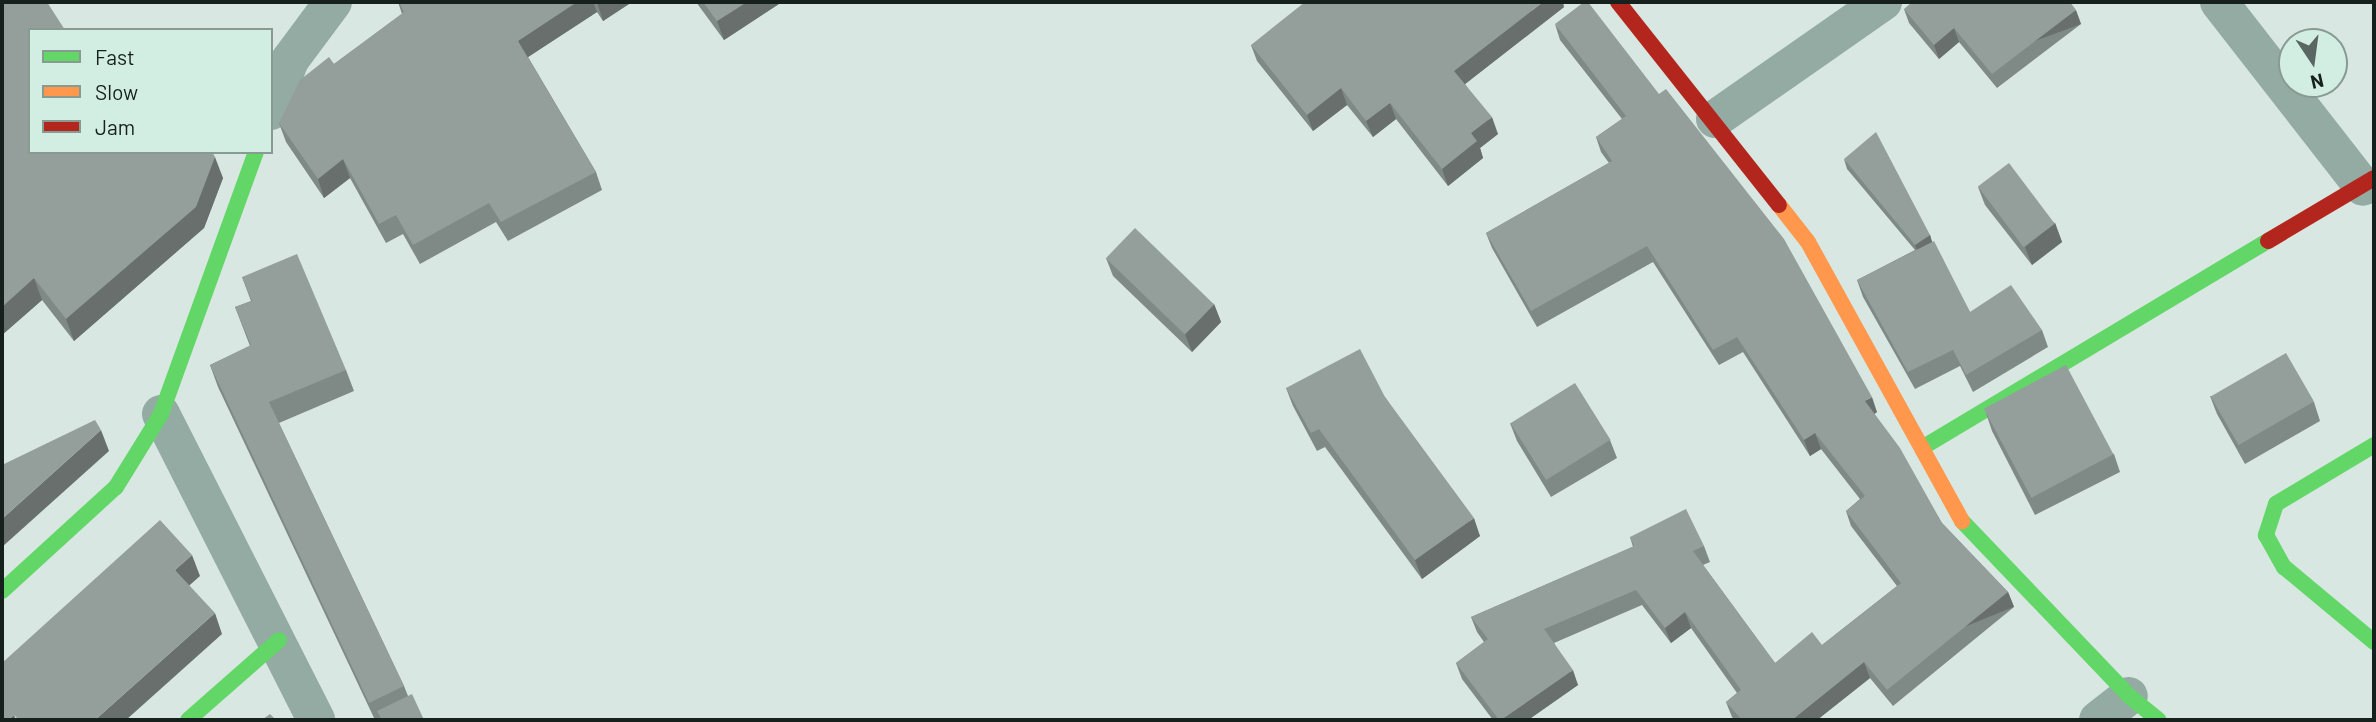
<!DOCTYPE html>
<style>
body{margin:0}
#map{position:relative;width:2376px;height:722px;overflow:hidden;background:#d8e7e1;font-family:Barlow,sans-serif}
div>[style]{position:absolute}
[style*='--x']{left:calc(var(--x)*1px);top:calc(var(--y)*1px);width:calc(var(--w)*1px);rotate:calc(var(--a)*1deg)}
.street>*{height:38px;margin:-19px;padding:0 19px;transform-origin:19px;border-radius:19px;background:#94aba3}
.fast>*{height:16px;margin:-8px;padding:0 8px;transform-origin:8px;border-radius:8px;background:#63d668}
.slow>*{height:16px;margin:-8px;padding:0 8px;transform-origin:8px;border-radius:8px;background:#ff974d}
.jam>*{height:16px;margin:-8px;padding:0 8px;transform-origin:8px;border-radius:8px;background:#b3261e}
.wall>*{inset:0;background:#7f8985}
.shaded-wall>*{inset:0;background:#686f6c;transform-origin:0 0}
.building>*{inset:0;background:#949f9b;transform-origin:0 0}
span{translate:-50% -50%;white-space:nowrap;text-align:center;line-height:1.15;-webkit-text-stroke:7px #d2ede2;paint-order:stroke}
.frame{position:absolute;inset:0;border:4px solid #16201c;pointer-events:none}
.legend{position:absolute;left:28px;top:28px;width:245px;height:126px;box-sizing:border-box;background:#d2ede2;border:2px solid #879b93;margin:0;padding:9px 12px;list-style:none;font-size:21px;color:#16201c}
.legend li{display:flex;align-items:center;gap:14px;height:35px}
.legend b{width:35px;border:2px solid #879b93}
.north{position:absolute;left:2278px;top:28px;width:70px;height:70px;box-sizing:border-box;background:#d2ede2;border:2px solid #879b93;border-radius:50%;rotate:167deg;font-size:19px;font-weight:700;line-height:28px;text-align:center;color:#16201c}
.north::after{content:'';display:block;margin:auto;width:24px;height:32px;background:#5a6661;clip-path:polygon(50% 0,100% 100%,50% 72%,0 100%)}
</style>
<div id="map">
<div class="street">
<i style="--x:2219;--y:2;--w:234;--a:52.1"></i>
<i style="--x:271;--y:111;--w:54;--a:-69.6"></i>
<i style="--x:290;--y:60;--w:72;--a:-53.4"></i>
<i style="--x:1715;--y:119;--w:205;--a:-34.9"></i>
<i style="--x:161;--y:414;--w:343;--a:63.1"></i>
<i style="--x:2098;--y:720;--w:39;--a:-38"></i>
</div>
<div class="fast">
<i style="--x:2374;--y:445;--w:114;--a:149"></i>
<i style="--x:2276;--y:504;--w:33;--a:108"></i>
<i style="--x:2266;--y:535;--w:37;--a:61"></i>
<i style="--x:2284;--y:567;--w:117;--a:39.8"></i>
<i style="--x:1925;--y:446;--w:400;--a:-30.9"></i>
<i style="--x:1962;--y:521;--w:242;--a:46.3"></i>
<i style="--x:2129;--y:696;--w:38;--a:39"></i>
<i style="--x:2;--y:591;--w:154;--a:-42.4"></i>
<i style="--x:116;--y:487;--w:86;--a:-58.3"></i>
<i style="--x:161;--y:414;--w:279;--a:-70.1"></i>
<i style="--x:188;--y:720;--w:121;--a:-41.3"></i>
</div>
<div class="slow">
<i style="--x:1779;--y:205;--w:47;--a:51.9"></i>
<i style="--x:1808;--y:242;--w:319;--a:61.1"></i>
</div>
<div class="jam">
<i style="--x:1618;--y:2;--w:259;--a:51.6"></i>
<i style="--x:2268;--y:241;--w:123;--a:-30.7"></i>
</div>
<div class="wall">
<i style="clip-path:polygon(2px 2px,30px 152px,223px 178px,204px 228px,74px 341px,42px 300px,2px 335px)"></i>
<i style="clip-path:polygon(398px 2px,632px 2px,603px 21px,597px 12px,528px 57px,596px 172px,602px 190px,508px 241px,496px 222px,420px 264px,403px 234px,386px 243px,350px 178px,324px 198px,286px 142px,279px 123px,334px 64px,402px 14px)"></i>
<i style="clip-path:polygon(696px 2px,782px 2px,724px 40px)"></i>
<i style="clip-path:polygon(1564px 7px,1465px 84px,1498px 134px,1480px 148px,1483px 158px,1448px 186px,1396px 119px,1373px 137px,1347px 105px,1313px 131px,1257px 61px,1251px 45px)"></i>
<i style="clip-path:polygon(1904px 9px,2081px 24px,1997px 88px,1959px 42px,1939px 59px,1909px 23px)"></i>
<i style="clip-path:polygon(1555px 24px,1877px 412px,1874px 414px,1942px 523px,2008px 592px,2014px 607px,1893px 706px,1870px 678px,1817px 720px,1734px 720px,1732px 717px,1726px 702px,1737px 693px,1691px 628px,1671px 643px,1642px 605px,1554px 643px,1578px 685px,1528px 720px,1493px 720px,1462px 679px,1456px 663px,1484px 642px,1477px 632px,1471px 617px,1633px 547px,1630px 537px,1704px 546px,1710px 562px,1703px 565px,1775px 663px,1822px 645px,1897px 586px,1851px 526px,1846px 511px,1860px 499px,1821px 449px,1810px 456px,1743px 352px,1719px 365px,1653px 262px,1537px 327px,1492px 248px,1486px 233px,1609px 163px,1601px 152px,1596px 137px,1622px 119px,1560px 40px)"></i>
<i style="clip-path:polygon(1844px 159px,1930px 235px,1932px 242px,1970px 312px,2042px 330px,2048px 347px,1973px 392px,1960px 366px,1915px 389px,1863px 297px,1857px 280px,1915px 250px,1847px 169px)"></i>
<i style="clip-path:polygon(1978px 187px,2055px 223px,2062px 242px,2032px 265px,1985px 205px)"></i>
<i style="clip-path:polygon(1106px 258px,1214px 304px,1221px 322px,1192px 352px,1113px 276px)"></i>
<i style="clip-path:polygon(242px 277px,346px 370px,354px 391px,279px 423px,404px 686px,408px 696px,424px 720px,375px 720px,218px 387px,210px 365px,250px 346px,235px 307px,251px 301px)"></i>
<i style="clip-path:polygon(1286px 388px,1385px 397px,1480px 536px,1422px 579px,1325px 447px,1317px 451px,1293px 406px)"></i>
<i style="clip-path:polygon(2210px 396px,2314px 402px,2320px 421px,2245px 464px,2217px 414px)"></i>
<i style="clip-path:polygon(1986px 413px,2114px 454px,2120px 472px,2035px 515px,1992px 431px)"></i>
<i style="clip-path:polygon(1510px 423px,1610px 440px,1617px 458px,1551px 497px,1517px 441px)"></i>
</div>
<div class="shaded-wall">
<i style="clip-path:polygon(577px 2px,593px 2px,597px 12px,525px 59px,518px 41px)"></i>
<i style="clip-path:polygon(597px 2px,632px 2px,603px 21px)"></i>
<i style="clip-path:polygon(747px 2px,782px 2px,724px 40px,717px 21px)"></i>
<i style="clip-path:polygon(1543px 2px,1563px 2px,1564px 7px,1460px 88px,1454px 71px)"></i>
<i style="left:2076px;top:10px;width:15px;height:106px;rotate:70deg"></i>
<i style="clip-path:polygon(1954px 28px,1959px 42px,1939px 59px,1934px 45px)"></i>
<i style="clip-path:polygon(1341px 88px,1347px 105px,1313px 131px,1307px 115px)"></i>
<i style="clip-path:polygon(1390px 103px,1396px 119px,1373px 137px,1366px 121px)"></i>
<i style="clip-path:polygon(1492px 117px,1498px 134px,1480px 148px,1483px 158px,1448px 186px,1442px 169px,1471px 133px)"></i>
<i style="clip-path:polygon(215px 157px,223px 178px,204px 228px,74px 341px,66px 319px)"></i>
<i style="clip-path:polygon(343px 159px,350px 178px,324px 198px,318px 179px)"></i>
<i style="clip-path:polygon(2055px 223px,2062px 242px,2032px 265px,2025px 247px)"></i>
<i style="clip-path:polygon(1930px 235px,1933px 245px,1919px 255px,1915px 245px)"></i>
<i style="clip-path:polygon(34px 278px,42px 300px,2px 335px,2px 307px)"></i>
<i style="clip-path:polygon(1214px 304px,1221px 322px,1192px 352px,1185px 334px)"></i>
<i style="clip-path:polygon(1872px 397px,1877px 412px,1870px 417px,1865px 401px)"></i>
<i style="clip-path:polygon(101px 430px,109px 451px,2px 547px,2px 519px)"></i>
<i style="clip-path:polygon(1815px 433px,1821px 449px,1810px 456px,1804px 440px)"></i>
<i style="clip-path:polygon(1474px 518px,1480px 536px,1422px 579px,1415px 560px)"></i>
<i style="clip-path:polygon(192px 555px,200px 576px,183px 591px,175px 570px)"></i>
<i style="left:2008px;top:592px;width:16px;height:156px;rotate:68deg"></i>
<i style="clip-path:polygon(1685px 612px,1691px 628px,1671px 643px,1665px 628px)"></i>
<i style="clip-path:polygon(215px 613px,222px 634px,126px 720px,95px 720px)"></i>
<i style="clip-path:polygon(1864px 662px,1870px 678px,1817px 720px,1792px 720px)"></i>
<i style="clip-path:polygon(1573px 670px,1578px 685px,1528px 720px,1501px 720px)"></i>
<i style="clip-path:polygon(14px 715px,16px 720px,8px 720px)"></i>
</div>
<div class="building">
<i style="clip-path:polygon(2px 2px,47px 2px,65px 30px,30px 30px,30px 152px,212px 152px,215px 157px,196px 207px,66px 319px,34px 278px,2px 307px)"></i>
<i style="clip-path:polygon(399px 2px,577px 2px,518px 41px,596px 172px,501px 222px,489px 203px,413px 245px,396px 215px,379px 224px,343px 159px,318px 179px,279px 123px,300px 80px,329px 57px,334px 64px,404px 12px)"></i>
<i style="clip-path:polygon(703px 2px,747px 2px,717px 21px)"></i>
<i style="clip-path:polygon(1305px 2px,1543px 2px,1454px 71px,1492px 117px,1471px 133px,1477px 141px,1442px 169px,1390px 103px,1366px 121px,1341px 88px,1307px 115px,1251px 45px)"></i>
<i style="clip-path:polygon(1584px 2px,1588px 2px,1659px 94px,1666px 89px,1784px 239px,1872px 397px,1865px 401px,1900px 448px,1942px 523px,2008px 592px,1887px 690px,1864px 662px,1792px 720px,1742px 720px,1726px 702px,1741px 690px,1685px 612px,1665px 628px,1636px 590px,1544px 629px,1573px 670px,1501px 720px,1499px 720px,1456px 663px,1488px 639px,1471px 617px,1634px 546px,1630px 537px,1686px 509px,1704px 546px,1693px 551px,1775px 663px,1812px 632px,1822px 645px,1901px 583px,1846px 511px,1865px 496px,1815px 433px,1804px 440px,1737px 337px,1713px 350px,1647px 246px,1531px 311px,1486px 233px,1612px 161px,1596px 137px,1626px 116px,1555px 24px)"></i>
<i style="clip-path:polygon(1912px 2px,2070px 2px,2076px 10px,1992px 74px,1954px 28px,1934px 45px,1904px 9px)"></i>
<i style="clip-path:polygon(1876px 132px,1930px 235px,1915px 245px,1844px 159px)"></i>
<i style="left:2009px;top:163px;width:76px;height:39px;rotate:53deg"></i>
<i style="left:1135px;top:228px;width:110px;height:42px;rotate:44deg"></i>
<i style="clip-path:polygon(1934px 241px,1970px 312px,2011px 285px,2042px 330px,1966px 375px,1953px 350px,1908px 372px,1857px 280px)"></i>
<i style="clip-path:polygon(297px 254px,346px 370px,269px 402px,404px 686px,369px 703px,210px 365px,251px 345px,235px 307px,252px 301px,242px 277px)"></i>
<i style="clip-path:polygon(1360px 349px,1385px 397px,1474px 518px,1415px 560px,1319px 429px,1311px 433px,1286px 388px)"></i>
<i style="left:2286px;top:353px;width:56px;height:87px;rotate:60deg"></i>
<i style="left:2066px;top:365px;width:101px;height:93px;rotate:62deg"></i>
<i style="left:1575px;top:383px;width:67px;height:76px;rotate:58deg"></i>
<i style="clip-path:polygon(95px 420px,101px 430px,2px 519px,2px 465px)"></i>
<i style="clip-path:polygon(160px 520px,192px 555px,175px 570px,215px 613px,95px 720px,19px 720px,14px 715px,8px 720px,2px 720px,2px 663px)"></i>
<i style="clip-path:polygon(412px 694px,424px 720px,382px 720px,377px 711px)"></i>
<i style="clip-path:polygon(270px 714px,276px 720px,262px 720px)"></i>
</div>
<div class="frame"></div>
<ul class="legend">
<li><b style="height:9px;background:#63d668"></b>Fast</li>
<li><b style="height:9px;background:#ff974d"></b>Slow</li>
<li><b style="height:9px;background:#b3261e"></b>Jam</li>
</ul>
<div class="north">N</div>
</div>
